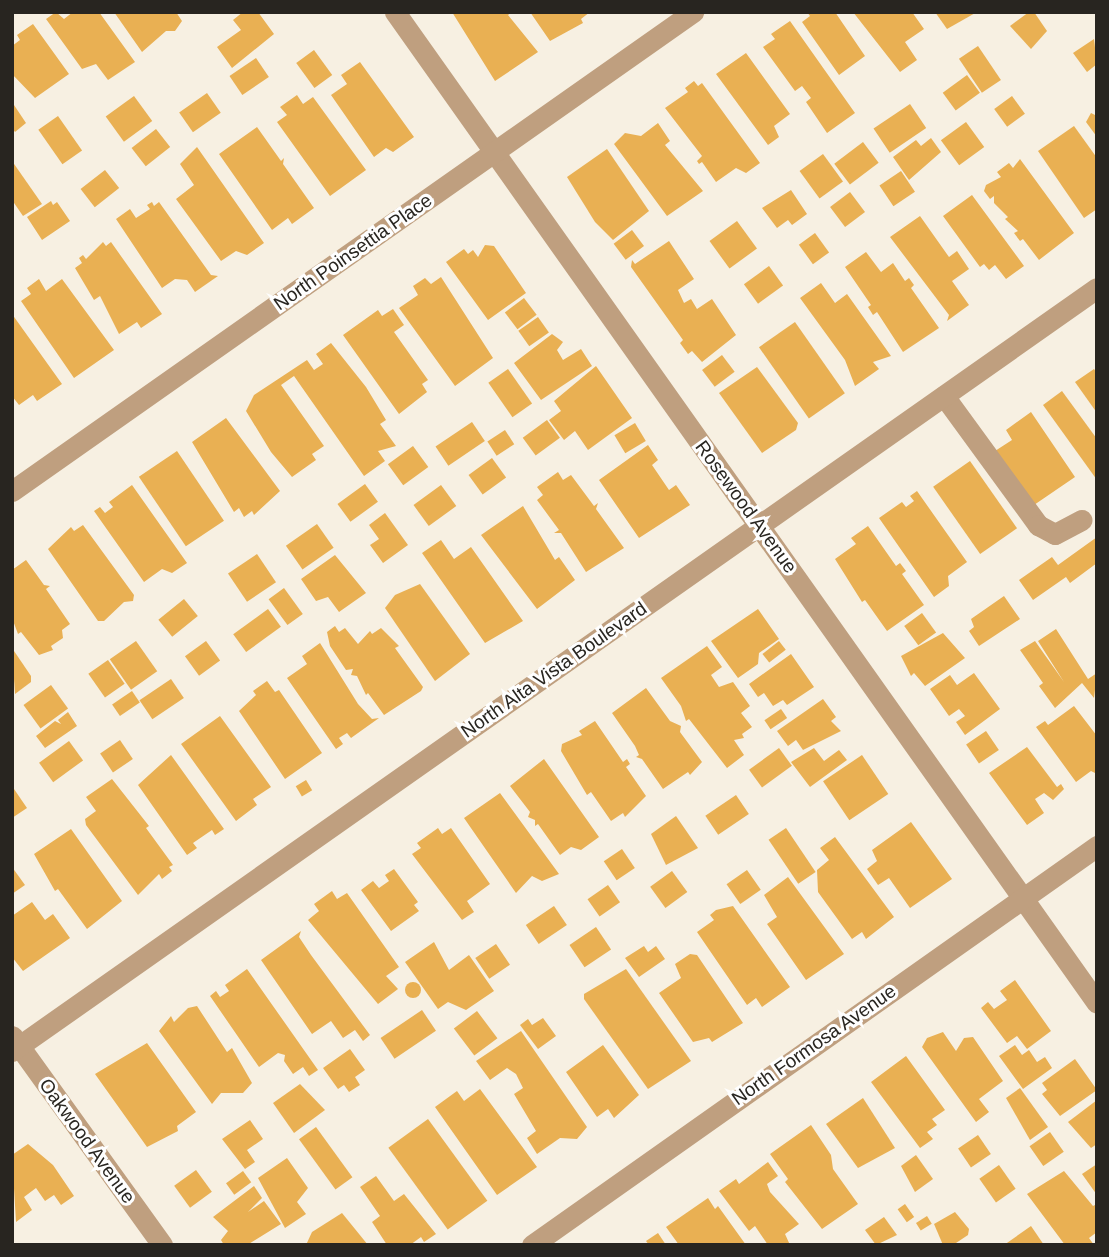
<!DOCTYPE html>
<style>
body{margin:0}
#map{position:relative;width:1109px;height:1257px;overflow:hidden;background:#f7f0e2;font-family:Arial,sans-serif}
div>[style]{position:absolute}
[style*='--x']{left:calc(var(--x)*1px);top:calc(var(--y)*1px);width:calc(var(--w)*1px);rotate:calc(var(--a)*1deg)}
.building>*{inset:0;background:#e9b053;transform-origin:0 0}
.round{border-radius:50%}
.minor>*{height:21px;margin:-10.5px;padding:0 10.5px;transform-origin:10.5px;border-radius:10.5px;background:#bf9f7f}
span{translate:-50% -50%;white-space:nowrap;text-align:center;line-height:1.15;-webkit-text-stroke:6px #fefefe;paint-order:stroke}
.street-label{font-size:19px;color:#282520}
.frame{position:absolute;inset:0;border:14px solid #282520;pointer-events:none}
</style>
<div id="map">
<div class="building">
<i style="clip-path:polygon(56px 12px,64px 19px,73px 12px,99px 12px,135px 62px,108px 80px,96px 64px,82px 69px,46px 19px)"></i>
<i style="clip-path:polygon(114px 12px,176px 12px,182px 21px,175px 31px,166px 31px,142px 52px)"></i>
<i style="clip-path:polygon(243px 12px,258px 12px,274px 34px,232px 68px,217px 47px,241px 30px,233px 20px)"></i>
<i style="clip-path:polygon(452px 12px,512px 12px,508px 15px,538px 52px,495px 81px)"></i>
<i style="clip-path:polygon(530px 12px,585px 13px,590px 12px,581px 19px,583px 23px,550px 41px)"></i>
<i style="clip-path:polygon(807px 12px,835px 12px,865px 56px,839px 75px,802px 22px,810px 16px)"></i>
<i style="clip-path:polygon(853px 12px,912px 12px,924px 29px,905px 42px,917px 60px,900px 72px)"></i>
<i style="clip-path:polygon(935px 12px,977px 12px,947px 29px)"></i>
<i style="clip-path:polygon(1029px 12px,1034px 12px,1047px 31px,1031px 49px,1010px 26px)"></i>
<i style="clip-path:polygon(790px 21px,855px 113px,827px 133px,806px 102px,811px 98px,802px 86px,795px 91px,763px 47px,775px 39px,771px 34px)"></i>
<i style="clip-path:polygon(33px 24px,69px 74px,35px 98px,12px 74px,12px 46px,20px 40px,17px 35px)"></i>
<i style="clip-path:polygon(1094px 39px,1097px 64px,1087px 72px,1073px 53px)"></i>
<i style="left:978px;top:46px;width:41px;height:23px;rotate:56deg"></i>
<i style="left:314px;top:50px;width:31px;height:22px;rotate:54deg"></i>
<i style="clip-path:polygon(746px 53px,790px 114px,774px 126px,779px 137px,768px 145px,716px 74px)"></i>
<i style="left:256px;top:58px;width:23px;height:32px;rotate:56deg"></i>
<i style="clip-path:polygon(360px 62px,414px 137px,393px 152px,386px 148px,374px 157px,331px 95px,347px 84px,341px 75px)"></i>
<i style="left:967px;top:75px;width:22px;height:30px;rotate:54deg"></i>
<i style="clip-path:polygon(694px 81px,698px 86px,702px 83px,760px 163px,746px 173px,736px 168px,716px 182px,702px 162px,699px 164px,697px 161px,702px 156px,665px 108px,688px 92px,685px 88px)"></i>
<i style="left:207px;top:93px;width:24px;height:34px;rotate:55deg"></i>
<i style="clip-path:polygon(297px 95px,303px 104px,313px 97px,366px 170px,330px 196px,277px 122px,287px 115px,280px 107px)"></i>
<i style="left:134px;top:96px;width:31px;height:35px;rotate:54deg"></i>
<i style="left:1012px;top:96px;width:22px;height:22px;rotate:54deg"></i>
<i style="clip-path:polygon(12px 102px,26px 123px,15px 132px,12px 128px)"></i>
<i style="left:910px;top:104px;width:29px;height:44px;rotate:56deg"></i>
<i style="clip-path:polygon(1091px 113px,1097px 116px,1097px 137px,1086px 122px)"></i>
<i style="left:58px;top:116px;width:42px;height:24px;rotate:55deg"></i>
<i style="left:966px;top:122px;width:31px;height:31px;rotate:54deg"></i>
<i style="clip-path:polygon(658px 123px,670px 141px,665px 145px,703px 191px,667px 216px,614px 144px,625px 133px,641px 136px)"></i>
<i style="clip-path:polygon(1074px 126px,1097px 158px,1097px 209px,1084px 218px,1038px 151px)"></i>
<i style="clip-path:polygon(257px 127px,281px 161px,284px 158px,283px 164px,314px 208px,292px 224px,288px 218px,272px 230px,219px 154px)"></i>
<i style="left:156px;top:129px;width:23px;height:31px;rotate:52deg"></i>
<i style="clip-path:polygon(931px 138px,941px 152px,909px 180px,893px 157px,916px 140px,921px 146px)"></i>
<i style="left:863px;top:142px;width:26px;height:36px;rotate:53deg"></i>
<i style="clip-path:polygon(197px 147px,264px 243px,247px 255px,236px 251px,221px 261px,176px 199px,194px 185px,180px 164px)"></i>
<i style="clip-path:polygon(607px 149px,649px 211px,613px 240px,595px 222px,567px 177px)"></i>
<i style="left:823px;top:154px;width:34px;height:29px;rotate:54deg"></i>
<i style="clip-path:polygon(1020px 159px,1074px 233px,1039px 260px,1023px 239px,1020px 241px,1014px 233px,1018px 231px,1005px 219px,1008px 217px,994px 203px,994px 196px,990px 199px,984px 191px,986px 185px,1001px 177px,997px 172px,1009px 163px,1013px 168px)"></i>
<i style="clip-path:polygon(12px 161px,42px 204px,23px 216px,12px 200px)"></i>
<i style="left:105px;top:170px;width:23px;height:31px;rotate:52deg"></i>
<i style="left:901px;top:171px;width:25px;height:26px;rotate:56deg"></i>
<i style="clip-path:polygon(791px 190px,807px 214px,792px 225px,788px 220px,777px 228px,762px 208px)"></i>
<i style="left:850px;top:192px;width:25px;height:25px;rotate:53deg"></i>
<i style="clip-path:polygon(972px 195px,1024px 266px,1006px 279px,995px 265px,989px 270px,984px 264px,980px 267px,943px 216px)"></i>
<i style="clip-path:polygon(51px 201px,53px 205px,57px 202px,70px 221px,42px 240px,27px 217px)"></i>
<i style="clip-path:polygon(152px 202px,154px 206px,159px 202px,211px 275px,218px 276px,195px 292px,187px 280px,175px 279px,162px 288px,116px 219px,130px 209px,136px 218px,150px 209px,147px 205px)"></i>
<i style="clip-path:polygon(920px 216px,949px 257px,957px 251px,969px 269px,952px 281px,969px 305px,947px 321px,949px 315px,890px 237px)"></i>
<i style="left:737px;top:221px;width:34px;height:34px;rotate:54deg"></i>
<i style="left:632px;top:230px;width:20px;height:23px;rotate:53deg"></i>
<i style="left:815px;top:233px;width:24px;height:20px;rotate:54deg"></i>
<i style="clip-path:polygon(669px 241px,694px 279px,678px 290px,684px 303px,691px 299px,697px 309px,712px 299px,736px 335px,702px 362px,692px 351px,688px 354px,680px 343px,683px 340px,631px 267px,632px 260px,635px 264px)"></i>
<i style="clip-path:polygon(103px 242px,106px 246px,111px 242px,162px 314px,141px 328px,137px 322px,119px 334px,100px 296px,94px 300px,75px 268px,82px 263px,79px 258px,83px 255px,86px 259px)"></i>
<i style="clip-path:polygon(485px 245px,494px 246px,526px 293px,488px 320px,446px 262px,464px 249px,468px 254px,473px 250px,478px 257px)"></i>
<i style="clip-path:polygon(866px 252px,881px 272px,893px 263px,905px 281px,909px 278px,914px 285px,911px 288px,939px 328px,903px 352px,877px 312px,873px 315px,868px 307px,871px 305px,845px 267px)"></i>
<i style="left:769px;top:266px;width:24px;height:31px;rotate:54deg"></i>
<i style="clip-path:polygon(441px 277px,493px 358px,455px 386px,399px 308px,418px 295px,413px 286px,425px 278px,431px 284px)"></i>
<i style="clip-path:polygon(39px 279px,46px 291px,62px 279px,114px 350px,74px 378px,21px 301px,31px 294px,27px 288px)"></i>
<i style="clip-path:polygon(821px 283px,835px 303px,847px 294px,891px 356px,873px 362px,879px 369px,855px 386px,845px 360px,800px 298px)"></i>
<i style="left:524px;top:298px;width:21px;height:24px;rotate:53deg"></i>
<i style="clip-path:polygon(393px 309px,404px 325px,394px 332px,428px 380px,422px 384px,427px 392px,399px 414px,343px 335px,378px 310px,382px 316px)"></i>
<i style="clip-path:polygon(12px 314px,62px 384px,37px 401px,33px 395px,19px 405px,12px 396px)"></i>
<i style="left:538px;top:317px;width:19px;height:24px;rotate:55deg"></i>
<i style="left:795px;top:322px;width:87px;height:44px;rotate:55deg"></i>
<i style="clip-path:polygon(552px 334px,563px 342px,557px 350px,563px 360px,581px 349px,592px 366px,541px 400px,514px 363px)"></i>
<i style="clip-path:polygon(331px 343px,366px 387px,386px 420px,380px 424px,396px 446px,378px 451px,385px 461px,364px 476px,294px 376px,281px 385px,324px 446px,312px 454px,316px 460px,292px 477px,271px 452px,246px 411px,254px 395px,307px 360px,314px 370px,323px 364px,316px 354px)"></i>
<i style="left:722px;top:355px;width:21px;height:25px;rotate:53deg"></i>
<i style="clip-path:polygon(596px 366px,632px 418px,588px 450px,575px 431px,564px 440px,549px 420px,561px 411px,554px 401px)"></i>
<i style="clip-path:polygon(757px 367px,798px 423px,796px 430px,762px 453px,719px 393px)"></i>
<i style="left:508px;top:369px;width:42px;height:24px;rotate:55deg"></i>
<i style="clip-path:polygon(1094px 369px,1097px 373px,1097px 413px,1075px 382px)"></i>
<i style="clip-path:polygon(1062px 391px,1097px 439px,1097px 480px,1043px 405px)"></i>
<i style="clip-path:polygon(1031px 412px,1075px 477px,1034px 505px,995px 451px,1012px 440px,1006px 430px)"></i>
<i style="clip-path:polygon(226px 418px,280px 491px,254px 515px,252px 511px,244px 517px,239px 508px,234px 512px,192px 442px)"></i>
<i style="left:547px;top:420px;width:22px;height:30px;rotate:54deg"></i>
<i style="left:472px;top:422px;width:23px;height:44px;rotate:56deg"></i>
<i style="left:635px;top:423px;width:21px;height:24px;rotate:59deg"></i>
<i style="left:505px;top:430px;width:17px;height:21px;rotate:57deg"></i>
<i style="clip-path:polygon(648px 445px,658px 460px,652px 465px,669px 490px,676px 485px,690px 505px,639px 538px,599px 480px)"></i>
<i style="left:413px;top:446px;width:26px;height:31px;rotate:54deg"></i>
<i style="left:177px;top:451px;width:84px;height:46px;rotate:56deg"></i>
<i style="left:492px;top:458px;width:24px;height:29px;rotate:54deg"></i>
<i style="left:970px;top:461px;width:82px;height:45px;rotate:55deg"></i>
<i style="clip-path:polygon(558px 472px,563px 480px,571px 475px,594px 506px,598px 503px,596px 509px,624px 548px,586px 572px,561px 533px,554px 533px,559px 530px,537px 500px,543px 495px,537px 487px)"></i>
<i style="left:365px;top:484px;width:22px;height:34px;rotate:54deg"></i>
<i style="clip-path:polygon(132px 485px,187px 563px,172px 573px,162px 569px,144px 582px,94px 511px,100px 507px,105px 513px,113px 507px,109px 502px)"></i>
<i style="left:441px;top:485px;width:26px;height:34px;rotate:54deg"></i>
<i style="clip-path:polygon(917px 491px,967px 562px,948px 576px,949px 586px,934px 597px,879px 518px,902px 502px,906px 507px,914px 501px,910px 496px)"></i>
<i style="clip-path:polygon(523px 506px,555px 560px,559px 557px,575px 580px,537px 609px,481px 535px)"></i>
<i style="clip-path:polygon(385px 513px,408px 545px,383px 563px,370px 545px,379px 539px,369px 525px)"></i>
<i style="left:317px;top:524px;width:29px;height:38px;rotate:55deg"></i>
<i style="clip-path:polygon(83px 525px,134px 595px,133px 601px,124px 602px,104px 621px,98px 621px,48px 549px,71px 527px,74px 531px)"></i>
<i style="clip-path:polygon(868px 526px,896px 566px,900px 563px,906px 571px,902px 574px,924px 605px,887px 631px,865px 600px,862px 602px,835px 559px,856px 544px,851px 538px)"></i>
<i style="clip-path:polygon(1097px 537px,1097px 563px,1070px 583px,1066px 577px,1033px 600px,1019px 580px,1052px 557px,1058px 565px)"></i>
<i style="clip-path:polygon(441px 540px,454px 559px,471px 547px,523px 621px,485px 643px,422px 553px)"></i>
<i style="left:257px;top:554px;width:34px;height:35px;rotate:56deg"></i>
<i style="clip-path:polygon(335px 555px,366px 593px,339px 612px,328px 597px,316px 601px,301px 579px)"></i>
<i style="clip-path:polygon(26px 560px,44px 585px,50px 586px,46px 589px,70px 624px,62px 630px,63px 638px,51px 646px,53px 650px,39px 655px,21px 632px,18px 634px,12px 618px,12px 570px)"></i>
<i style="clip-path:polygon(420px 584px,470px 654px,435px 681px,385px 608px,395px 595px)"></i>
<i style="left:284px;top:588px;width:32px;height:19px;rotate:54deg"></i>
<i style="clip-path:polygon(1004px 596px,1020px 619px,979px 646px,969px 631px,974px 627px,971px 619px)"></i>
<i style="left:184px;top:599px;width:22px;height:33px;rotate:51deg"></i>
<i style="left:268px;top:609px;width:22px;height:43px;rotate:54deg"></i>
<i style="clip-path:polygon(758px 609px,779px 639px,759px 653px,758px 664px,738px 678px,711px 641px)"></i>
<i style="left:922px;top:613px;width:24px;height:22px;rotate:54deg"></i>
<i style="clip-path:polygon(335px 626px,339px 632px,345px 628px,358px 644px,370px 631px,372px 634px,381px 628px,399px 646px,395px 648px,423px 687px,421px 691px,384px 715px,368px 693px,366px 695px,357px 676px,351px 675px,353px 669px,346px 670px,330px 646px,327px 632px)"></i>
<i style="clip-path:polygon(1056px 629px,1088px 679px,1097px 673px,1094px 698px,1082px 683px,1055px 708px,1039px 686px,1043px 683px,1020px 650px,1035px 641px,1064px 682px,1038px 641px)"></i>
<i style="clip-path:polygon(943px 633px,965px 658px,925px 686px,914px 673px,911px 676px,901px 656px)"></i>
<i style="left:136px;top:641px;width:37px;height:32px;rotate:55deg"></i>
<i style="left:206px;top:641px;width:24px;height:26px;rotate:54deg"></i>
<i style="left:779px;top:641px;width:11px;height:21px;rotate:52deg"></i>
<i style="clip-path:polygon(320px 643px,358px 704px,372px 719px,379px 718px,351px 738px,347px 733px,339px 738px,343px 744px,336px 749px,287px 678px,307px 664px,302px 656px)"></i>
<i style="clip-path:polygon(707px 646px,722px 667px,711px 675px,719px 687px,733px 682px,750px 706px,741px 713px,752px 727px,742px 734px,744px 738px,734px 740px,744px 755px,727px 768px,689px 719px,686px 721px,681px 706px,661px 678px)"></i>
<i style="clip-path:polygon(12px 648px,31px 676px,31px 682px,15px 694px)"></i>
<i style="clip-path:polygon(791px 654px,814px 687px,787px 705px,783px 700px,773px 706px,764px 693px,758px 697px,749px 684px)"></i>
<i style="left:108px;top:660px;width:29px;height:24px;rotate:55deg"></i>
<i style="clip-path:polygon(974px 673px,1000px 709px,965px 735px,956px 722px,965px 716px,959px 709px,949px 716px,930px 689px,950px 675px,957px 685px)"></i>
<i style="left:171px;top:679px;width:23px;height:38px;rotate:56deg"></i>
<i style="clip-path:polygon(267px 681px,275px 692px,279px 690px,322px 753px,285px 779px,239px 711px,256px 695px,253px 691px)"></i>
<i style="left:51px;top:685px;width:29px;height:34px;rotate:54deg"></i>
<i style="clip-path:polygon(646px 688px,670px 721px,681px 726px,680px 732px,702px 762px,690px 775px,688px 772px,663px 789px,642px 759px,636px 757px,639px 755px,635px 746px,612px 713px)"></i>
<i style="left:132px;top:691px;width:14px;height:24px;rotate:56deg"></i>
<i style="clip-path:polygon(823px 699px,836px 717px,831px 721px,841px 731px,803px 750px,796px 740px,788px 746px,777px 731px)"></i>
<i style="clip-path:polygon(1074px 706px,1097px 736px,1097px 774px,1091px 771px,1076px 782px,1036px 727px,1045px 721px,1048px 725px)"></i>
<i style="left:781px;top:709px;width:11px;height:20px;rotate:56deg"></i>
<i style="clip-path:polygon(68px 712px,77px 726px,45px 748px,36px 736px,55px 721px,61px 724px,58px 720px)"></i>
<i style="clip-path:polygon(220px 716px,271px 787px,253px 799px,257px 805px,236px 821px,181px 744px)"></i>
<i style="clip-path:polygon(595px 721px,623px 762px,627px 759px,630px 764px,626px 767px,646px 796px,625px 817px,623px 813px,611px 821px,591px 792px,587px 795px,561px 751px,562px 744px,582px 735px,579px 731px)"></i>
<i style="left:986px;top:731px;width:23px;height:24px;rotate:56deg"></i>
<i style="left:120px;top:740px;width:23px;height:24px;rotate:56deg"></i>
<i style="left:69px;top:741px;width:24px;height:37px;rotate:54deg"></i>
<i style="clip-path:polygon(1027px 747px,1057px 787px,1061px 784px,1064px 789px,1053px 800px,1044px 793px,1035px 799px,1044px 813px,1027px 825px,989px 773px)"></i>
<i style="left:779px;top:748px;width:22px;height:37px;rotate:54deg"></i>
<i style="clip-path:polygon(814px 748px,824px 761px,839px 750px,847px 760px,810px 787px,791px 762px)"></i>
<i style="clip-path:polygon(171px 755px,224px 829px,215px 835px,212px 830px,193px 843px,197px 848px,187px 855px,138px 785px)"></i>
<i style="left:862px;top:755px;width:47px;height:47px;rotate:56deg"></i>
<i style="clip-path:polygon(544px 759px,599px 837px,581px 850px,571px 847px,560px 855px,538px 824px,535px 826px,535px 820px,528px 817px,530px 812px,510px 786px)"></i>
<i style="clip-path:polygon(112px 779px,149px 826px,146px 828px,173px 865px,169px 867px,172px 871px,162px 879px,159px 874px,138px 895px,86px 825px,85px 819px,96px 811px,86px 797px)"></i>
<i style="left:306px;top:780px;width:12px;height:12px;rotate:59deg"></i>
<i style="clip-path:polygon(14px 789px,27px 808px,12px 818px,12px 790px)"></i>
<i style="clip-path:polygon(500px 793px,559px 874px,542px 881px,532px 876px,516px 893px,464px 818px)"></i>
<i style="left:736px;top:795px;width:23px;height:37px;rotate:56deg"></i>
<i style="clip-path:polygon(676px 816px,698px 848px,666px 865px,651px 834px)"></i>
<i style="clip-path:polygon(911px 822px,952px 879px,910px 908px,889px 878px,878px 885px,867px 869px,877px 861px,872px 850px)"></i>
<i style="clip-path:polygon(438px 828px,442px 834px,451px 828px,490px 884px,467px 901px,474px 912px,462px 920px,412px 854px,421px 848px,417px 843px)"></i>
<i style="left:786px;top:828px;width:53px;height:21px;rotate:56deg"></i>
<i style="clip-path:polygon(71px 829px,122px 901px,87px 929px,58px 889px,55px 891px,34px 854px)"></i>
<i style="clip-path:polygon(835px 837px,894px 917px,866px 939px,862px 932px,852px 939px,818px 892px,817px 870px,829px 860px,820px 848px)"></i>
<i style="left:622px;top:849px;width:23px;height:22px;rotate:56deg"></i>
<i style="clip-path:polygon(12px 867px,25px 885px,12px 894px)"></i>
<i style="clip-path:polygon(394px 869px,418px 902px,414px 905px,419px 911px,391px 931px,361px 890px,373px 881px,379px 888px,389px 881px,385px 875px)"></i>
<i style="left:747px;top:870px;width:24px;height:25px;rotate:55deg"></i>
<i style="left:672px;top:871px;width:26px;height:27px;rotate:54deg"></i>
<i style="clip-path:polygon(788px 877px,844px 954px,806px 980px,767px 924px,777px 917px,764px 895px)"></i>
<i style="left:608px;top:885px;width:21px;height:25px;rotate:55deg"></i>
<i style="clip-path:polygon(332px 891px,337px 899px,347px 893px,399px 967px,386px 976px,398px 989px,378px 1004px,308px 920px,319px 911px,314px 904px)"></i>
<i style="clip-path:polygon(32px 902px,45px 920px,53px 914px,70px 938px,23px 971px,12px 957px,12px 916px)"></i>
<i style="left:554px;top:906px;width:23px;height:34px;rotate:56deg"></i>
<i style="clip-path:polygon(733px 906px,790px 987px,762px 1007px,756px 998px,747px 1005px,697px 932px,714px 920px,710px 915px,716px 910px)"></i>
<i style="left:596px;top:927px;width:27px;height:32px;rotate:56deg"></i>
<i style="clip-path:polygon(301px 931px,299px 937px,311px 955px,370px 1035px,363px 1041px,355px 1030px,343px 1038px,331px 1021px,312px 1034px,261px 960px)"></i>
<i style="clip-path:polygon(434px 942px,449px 970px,469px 955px,494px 991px,466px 1010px,448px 1002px,438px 1009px,405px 962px)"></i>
<i style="left:496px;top:944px;width:25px;height:25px;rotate:56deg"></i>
<i style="clip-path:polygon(644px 946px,648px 952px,656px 946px,665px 959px,639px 977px,625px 958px)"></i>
<i style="clip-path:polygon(690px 954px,697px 955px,743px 1023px,712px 1042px,709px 1038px,693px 1042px,659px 993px,681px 978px,675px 964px)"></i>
<i style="clip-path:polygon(247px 969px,318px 1070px,309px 1076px,303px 1067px,293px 1074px,284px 1061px,285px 1055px,278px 1053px,259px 1067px,210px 996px,216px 991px,220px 997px,229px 991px,225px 985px)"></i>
<i style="clip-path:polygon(626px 969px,691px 1061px,648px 1089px,584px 999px,584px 994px)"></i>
<i style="clip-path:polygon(1015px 980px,1051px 1031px,1027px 1049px,1017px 1036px,1007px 1043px,981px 1008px,988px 1002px,994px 1009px,1007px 1000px,1000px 991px)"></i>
<i class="round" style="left:405px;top:982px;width:16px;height:16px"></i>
<i style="clip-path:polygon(197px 1006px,227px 1052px,232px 1048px,252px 1083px,243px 1093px,221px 1093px,212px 1104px,159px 1031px,171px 1016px,174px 1022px,188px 1008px)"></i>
<i style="left:422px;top:1010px;width:25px;height:50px;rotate:56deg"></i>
<i style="left:477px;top:1011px;width:34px;height:29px;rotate:53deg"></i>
<i style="clip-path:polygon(543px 1018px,556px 1036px,538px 1049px,520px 1025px,528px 1019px,532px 1025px)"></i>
<i style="clip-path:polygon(521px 1031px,587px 1127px,577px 1139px,560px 1138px,537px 1154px,527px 1138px,536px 1131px,514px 1094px,523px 1088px,516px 1074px,507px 1068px,490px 1080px,476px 1061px)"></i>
<i style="clip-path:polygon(943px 1032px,956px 1051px,964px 1038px,973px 1037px,1003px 1081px,979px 1099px,989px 1112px,976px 1122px,922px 1047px,927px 1038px)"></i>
<i style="clip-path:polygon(147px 1043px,196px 1112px,177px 1126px,178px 1131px,147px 1147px,95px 1074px)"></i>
<i style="clip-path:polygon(603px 1045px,639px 1095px,614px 1118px,608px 1109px,597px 1117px,566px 1072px)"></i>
<i style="clip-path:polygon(1015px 1045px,1022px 1055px,1029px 1050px,1037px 1062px,1045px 1057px,1052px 1068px,1023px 1089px,999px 1056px)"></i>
<i style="clip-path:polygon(350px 1049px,365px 1070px,355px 1077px,360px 1085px,349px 1092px,344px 1085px,338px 1089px,323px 1068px)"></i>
<i style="clip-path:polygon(906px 1056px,945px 1110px,932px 1119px,937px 1125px,927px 1132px,933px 1139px,920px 1148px,871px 1082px)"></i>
<i style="clip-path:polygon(1075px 1059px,1097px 1090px,1060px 1116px,1042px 1094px,1047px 1090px,1042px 1083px)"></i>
<i style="clip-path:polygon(300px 1084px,325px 1110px,294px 1133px,273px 1103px)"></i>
<i style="clip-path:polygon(1020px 1088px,1048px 1127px,1030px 1140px,1006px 1098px)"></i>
<i style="clip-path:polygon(480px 1089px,537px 1167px,497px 1195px,435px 1107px,457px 1091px,464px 1101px)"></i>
<i style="clip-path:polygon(863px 1098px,895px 1148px,858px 1168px,826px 1124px)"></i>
<i style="clip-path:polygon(1097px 1100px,1097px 1144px,1091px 1148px,1068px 1122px)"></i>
<i style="left:428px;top:1119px;width:101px;height:49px;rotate:54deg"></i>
<i style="clip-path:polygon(250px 1120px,263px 1139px,247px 1150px,255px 1162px,245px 1169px,222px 1139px)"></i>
<i style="clip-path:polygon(811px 1125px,831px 1155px,833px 1169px,858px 1204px,822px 1229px,785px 1182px,788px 1179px,770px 1154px)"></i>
<i style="left:316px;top:1127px;width:62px;height:21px;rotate:54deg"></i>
<i style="left:1050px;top:1132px;width:24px;height:25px;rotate:55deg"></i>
<i style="left:978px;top:1135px;width:23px;height:24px;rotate:56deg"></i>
<i style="clip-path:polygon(28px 1144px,53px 1165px,74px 1196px,61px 1205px,54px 1195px,45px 1201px,36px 1188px,24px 1197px,32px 1210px,16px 1222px,12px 1155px)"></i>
<i style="clip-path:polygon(916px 1155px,933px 1179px,915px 1192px,901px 1166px)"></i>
<i style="clip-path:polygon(287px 1158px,308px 1188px,297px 1202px,306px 1214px,285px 1228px,258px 1178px)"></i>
<i style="clip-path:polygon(768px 1162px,778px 1176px,767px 1184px,770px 1192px,799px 1224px,785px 1234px,790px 1245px,768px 1245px,755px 1226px,749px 1231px,719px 1191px,736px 1179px,739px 1184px)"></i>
<i style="clip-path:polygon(1097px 1164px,1097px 1195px,1082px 1174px)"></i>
<i style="left:999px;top:1165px;width:29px;height:24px;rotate:55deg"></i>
<i style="left:196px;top:1170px;width:27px;height:27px;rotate:54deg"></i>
<i style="left:243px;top:1171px;width:14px;height:21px;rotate:54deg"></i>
<i style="clip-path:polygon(1064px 1171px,1093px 1206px,1097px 1204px,1097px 1232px,1089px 1238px,1094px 1245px,1065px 1245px,1027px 1194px)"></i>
<i style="clip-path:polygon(376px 1176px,394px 1201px,404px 1194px,436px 1234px,424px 1242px,421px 1237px,410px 1245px,387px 1245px,372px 1222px,380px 1216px,360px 1187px)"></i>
<i style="clip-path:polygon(254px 1186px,262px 1198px,248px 1212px,264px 1201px,281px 1224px,247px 1245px,224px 1245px,221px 1240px,228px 1231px,213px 1217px)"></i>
<i style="clip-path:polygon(708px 1198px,715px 1209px,718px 1206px,746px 1245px,679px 1245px,666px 1227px)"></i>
<i style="left:905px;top:1204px;width:16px;height:9px;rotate:55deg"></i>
<i style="clip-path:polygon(955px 1212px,969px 1229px,968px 1235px,953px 1245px,943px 1245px,934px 1224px)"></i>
<i style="clip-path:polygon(342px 1213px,368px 1245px,306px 1245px,312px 1232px)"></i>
<i style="left:927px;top:1216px;width:9px;height:13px;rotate:58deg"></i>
<i style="clip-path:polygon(884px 1217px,897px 1235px,876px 1245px,865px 1230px)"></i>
<i style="clip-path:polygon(1031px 1226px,1044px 1245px,1004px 1245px)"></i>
<i style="clip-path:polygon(658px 1233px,666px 1245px,649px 1245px,646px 1241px)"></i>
</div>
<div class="minor">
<i style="--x:395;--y:12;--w:1214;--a:54.69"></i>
<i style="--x:944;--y:396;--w:160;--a:53.9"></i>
<i style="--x:1038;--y:525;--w:19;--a:28"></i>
<i style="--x:1055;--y:534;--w:30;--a:-28"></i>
<i style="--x:12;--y:491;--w:833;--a:-35.12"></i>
<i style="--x:12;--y:1036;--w:257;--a:54.3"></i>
<i style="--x:12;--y:1051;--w:1326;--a:-35.12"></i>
<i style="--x:532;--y:1245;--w:692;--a:-35.23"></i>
</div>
<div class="street-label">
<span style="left:353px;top:252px;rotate:-35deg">North Poinsettia Place</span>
<span style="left:746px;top:507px;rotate:54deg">Rosewood Avenue</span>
<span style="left:554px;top:670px;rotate:-35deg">North Alta Vista Boulevard</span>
<span style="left:814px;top:1045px;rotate:-35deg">North Formosa Avenue</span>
<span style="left:87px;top:1141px;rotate:54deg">Oakwood Avenue</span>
</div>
<div class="frame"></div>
</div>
